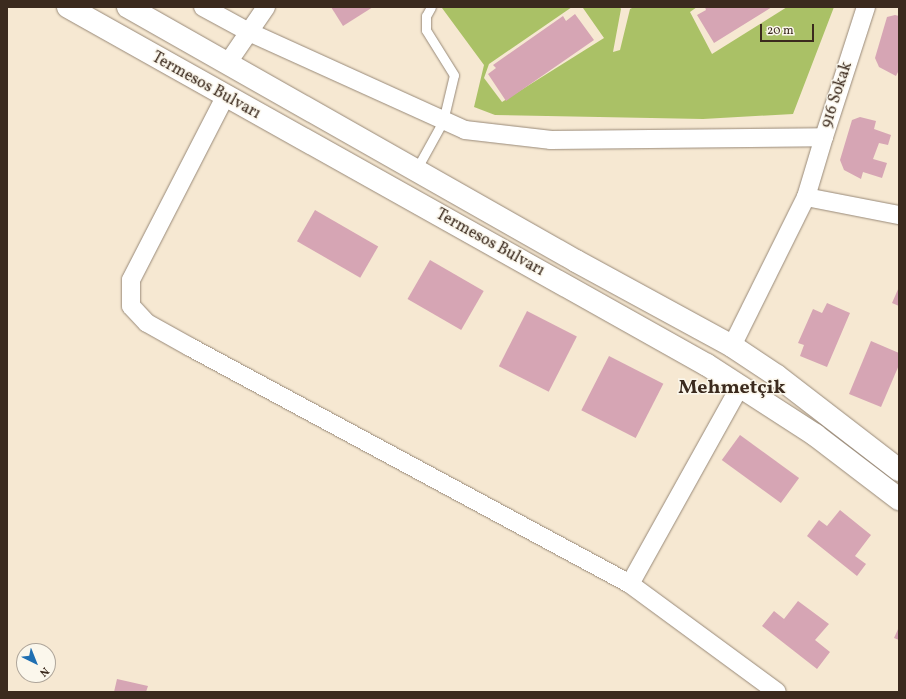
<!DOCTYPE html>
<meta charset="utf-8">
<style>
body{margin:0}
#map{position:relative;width:906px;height:699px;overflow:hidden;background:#f6e8d2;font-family:Vollkorn,serif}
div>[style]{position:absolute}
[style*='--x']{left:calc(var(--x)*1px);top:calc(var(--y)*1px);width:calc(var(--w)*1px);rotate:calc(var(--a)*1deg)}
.green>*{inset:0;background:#aac166}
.building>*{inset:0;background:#d6a5b4;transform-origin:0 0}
.roads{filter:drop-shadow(0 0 1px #988978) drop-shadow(0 0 1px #988978)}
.service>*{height:9px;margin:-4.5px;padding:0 4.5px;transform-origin:4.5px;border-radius:4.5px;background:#fff}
.minor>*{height:18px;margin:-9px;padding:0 9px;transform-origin:9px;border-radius:9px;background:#fff}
.primary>*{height:22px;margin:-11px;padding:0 11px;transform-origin:11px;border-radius:11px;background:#fff}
span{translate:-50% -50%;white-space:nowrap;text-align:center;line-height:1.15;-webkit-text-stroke:3px #fbf7ec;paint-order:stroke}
.street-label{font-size:16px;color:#3b2a1e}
.district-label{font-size:20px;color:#3b2a1e;font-weight:700}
.frame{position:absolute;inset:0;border:8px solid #3b2a1e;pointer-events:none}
.north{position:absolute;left:16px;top:643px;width:40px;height:40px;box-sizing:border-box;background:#fbf7ec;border:1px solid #aea59a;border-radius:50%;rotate:137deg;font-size:11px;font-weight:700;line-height:16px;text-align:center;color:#3b2a1e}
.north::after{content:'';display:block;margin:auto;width:14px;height:18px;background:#1f6fb2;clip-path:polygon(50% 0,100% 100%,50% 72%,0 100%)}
.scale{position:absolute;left:760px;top:24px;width:54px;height:18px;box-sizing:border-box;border:2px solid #3b2a1e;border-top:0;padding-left:5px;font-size:12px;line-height:14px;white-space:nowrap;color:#3b2a1e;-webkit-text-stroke:3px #fbf7ec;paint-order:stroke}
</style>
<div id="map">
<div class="green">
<i style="clip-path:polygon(443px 7px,572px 7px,489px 64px,484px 78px,502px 102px,604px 38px,583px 8px,580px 7px,620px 7px,621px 9px,613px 52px,620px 50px,630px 9px,634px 7px,697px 7px,690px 12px,712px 54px,787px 7px,834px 7px,793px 114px,703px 119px,495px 115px,474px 107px,484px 65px,442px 8px)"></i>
</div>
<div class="building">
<i style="clip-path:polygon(331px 7px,373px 7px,343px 26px)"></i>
<i style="clip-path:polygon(705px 7px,772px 7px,714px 43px,697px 15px,706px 10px)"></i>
<i style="clip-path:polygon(575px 14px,594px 40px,506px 101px,488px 74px,496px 68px,493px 65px,563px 16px,566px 21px)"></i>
<i style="clip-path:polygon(895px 15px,899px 16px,899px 70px,896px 76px,879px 67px,875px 58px,887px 17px)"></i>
<i style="clip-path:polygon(860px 117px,876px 121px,874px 129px,891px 135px,888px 145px,879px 143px,873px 159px,887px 163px,882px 178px,863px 172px,861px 179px,844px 170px,840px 160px,852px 120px)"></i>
<i style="left:315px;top:210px;width:73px;height:36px;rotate:30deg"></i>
<i style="left:430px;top:260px;width:62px;height:45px;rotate:30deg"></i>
<i style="clip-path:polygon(899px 287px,899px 306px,892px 303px)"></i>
<i style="clip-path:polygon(827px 303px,850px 313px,827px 367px,800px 356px,804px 345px,798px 343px,813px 309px,822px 313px)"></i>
<i style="left:527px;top:311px;width:56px;height:62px;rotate:27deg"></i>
<i style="clip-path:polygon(871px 341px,899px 353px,899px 365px,881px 407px,849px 394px)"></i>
<i style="left:609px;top:356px;width:61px;height:61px;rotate:27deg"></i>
<i style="left:740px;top:435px;width:73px;height:31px;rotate:36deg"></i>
<i style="clip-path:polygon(840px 510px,871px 535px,855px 556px,866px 564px,857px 576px,807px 536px,819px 520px,827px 526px)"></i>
<i style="clip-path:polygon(798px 601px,829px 624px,815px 640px,830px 652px,817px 669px,762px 626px,774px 611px,784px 619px)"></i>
<i style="clip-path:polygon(899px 627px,899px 640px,894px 638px)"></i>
<i style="clip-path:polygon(117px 679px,148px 686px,146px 692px,114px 692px)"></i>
</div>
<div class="roads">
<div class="service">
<i style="--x:416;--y:170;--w:56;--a:-61.1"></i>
<i style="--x:443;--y:121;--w:47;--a:-76.6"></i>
<i style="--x:454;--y:75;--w:53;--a:-121.9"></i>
<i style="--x:426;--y:30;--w:14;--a:-90"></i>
<i style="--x:426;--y:16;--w:10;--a:-61"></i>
</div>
<div class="minor">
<i style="--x:203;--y:7;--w:52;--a:28.5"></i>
<i style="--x:249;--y:32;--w:237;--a:24.4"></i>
<i style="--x:465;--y:130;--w:87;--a:6.6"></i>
<i style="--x:551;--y:140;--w:273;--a:-0.6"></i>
<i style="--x:824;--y:137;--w:63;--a:106.7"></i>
<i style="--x:806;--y:197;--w:95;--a:11"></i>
<i style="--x:227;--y:64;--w:69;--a:-55.6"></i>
<i style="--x:225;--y:97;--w:206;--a:117.2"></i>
<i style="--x:131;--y:280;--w:26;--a:90"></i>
<i style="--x:131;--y:306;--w:23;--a:47"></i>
<i style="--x:147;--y:323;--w:49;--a:29.2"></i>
<i style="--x:190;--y:347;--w:500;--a:28.3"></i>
<i style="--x:630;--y:584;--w:182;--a:36.3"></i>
<i style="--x:824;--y:137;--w:137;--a:-72.1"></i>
<i style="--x:732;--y:346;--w:166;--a:-63.6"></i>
<i style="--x:630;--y:584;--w:227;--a:-60.9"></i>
</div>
<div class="primary">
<i style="--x:68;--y:7;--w:732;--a:29.26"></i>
<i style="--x:707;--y:365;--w:129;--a:32.9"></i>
<i style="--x:815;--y:435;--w:106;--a:37.3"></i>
<i style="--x:128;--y:7;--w:515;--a:29.55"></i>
<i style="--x:576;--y:261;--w:178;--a:28.6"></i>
<i style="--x:732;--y:346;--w:54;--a:33.7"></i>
<i style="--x:777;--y:376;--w:154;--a:37.6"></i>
</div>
</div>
<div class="street-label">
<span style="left:206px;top:86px;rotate:29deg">Termesos Bulvarı</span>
<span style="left:837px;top:95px;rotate:-72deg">916 Sokak</span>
<span style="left:490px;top:243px;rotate:29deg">Termesos Bulvarı</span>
</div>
<div class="district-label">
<span style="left:732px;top:388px">Mehmetçik</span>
</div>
<div class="frame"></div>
<div class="north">N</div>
<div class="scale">20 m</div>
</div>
